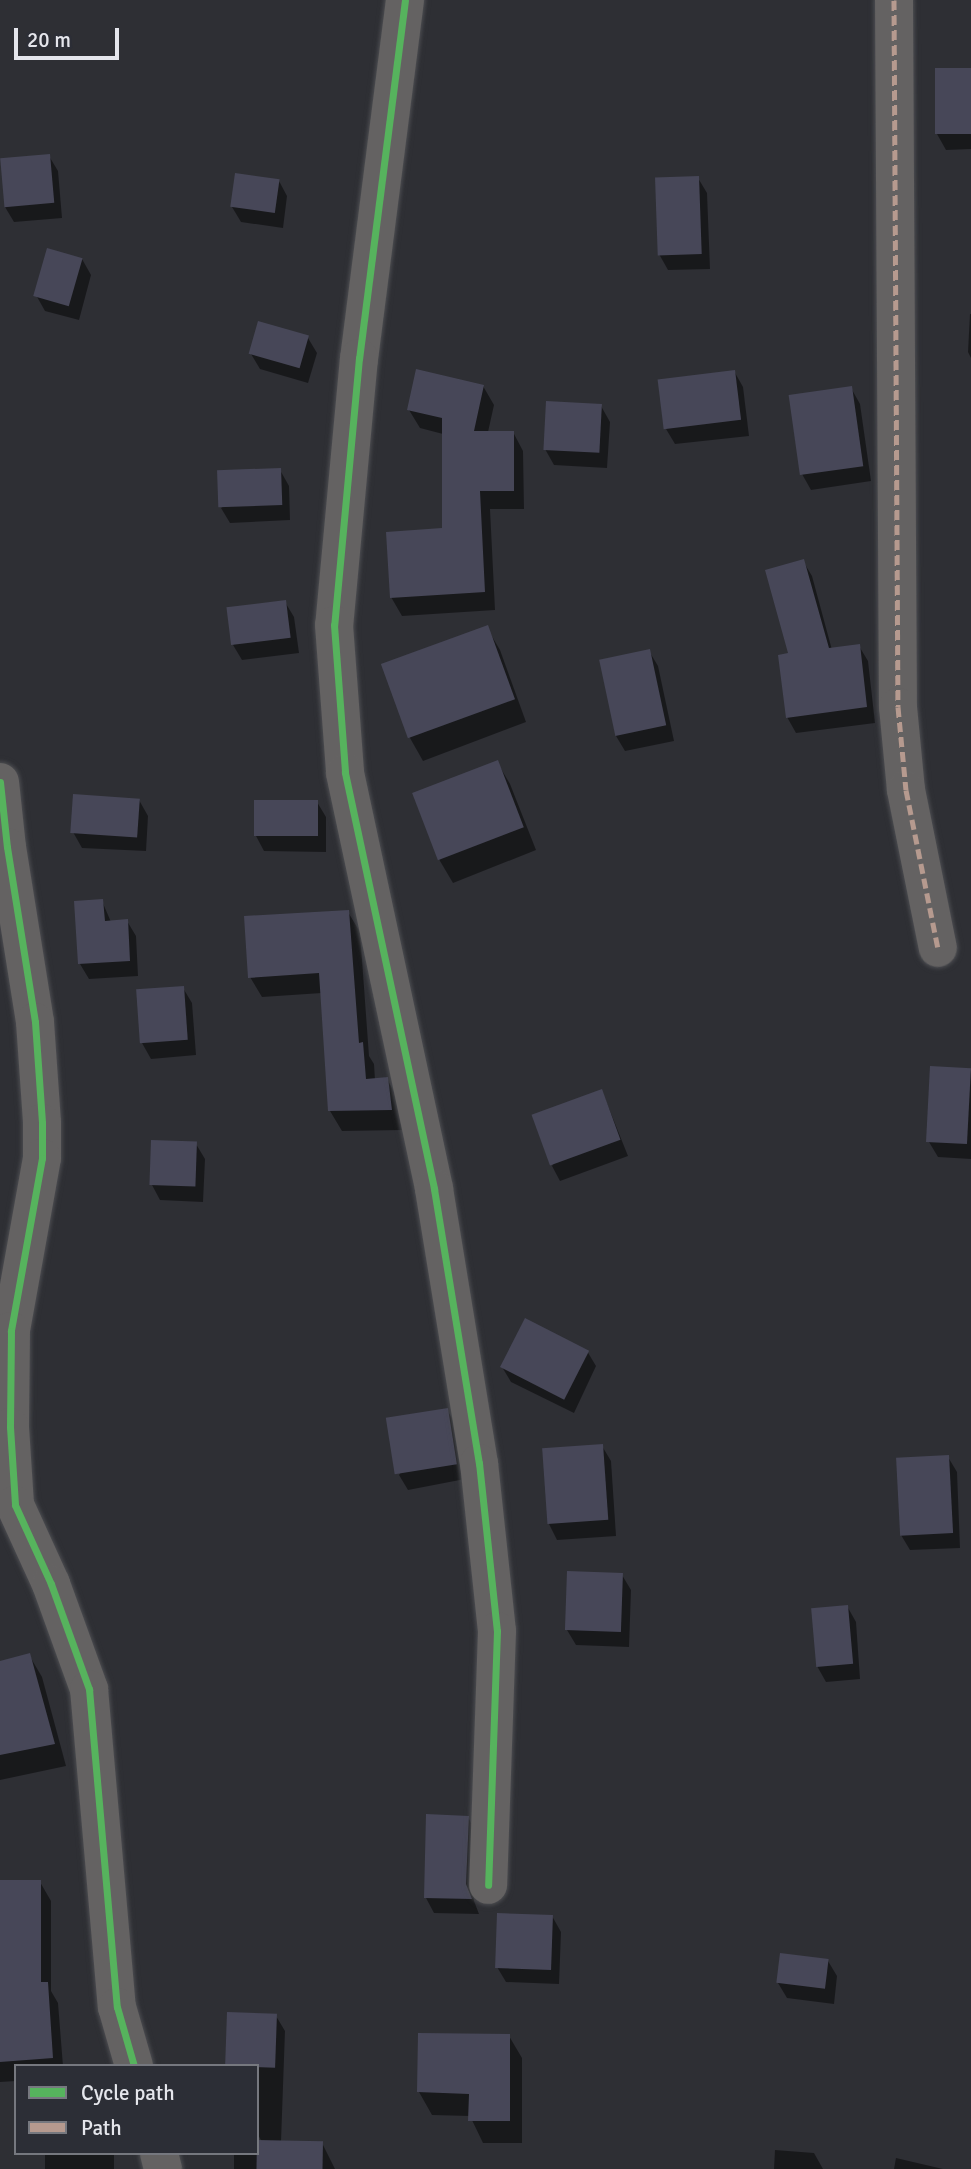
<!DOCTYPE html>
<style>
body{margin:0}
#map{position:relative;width:971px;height:2169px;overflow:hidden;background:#2e2f34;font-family:Signika,sans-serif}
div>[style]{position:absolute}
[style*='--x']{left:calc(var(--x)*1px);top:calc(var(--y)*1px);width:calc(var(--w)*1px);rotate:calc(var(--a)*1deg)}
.shadow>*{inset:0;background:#0007;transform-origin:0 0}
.building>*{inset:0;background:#474758;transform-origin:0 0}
.roads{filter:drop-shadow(0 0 2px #4c4d51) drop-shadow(0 0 2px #4c4d51)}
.minor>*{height:38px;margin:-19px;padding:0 19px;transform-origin:19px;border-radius:19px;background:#646262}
.quiet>*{height:5px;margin-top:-2.5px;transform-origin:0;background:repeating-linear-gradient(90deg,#b69a8f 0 10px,transparent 0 15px)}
.cycleway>*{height:7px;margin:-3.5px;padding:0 3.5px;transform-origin:3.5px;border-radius:3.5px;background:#56b35d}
span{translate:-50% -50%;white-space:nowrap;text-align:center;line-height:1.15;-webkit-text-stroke:5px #2c2e36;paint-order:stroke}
.legend{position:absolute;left:14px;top:2064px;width:245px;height:91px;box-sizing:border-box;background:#2c2e36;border:2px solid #76787f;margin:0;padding:9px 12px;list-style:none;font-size:21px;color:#e5e6ec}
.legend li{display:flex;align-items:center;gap:14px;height:35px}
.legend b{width:35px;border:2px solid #76787f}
.scale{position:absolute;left:14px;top:28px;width:105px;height:32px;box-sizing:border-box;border:4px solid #e5e6ec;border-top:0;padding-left:9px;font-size:21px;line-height:24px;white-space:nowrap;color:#e5e6ec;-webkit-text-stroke:5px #2c2e36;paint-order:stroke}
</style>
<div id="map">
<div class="shadow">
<i style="clip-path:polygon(971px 70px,971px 149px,946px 150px,937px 134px)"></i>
<i style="clip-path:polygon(49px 156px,58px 171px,62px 218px,14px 222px,5px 207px)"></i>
<i style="clip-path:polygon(698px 178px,707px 193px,710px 269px,668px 270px,659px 254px)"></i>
<i style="clip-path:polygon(279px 181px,287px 196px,283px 228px,241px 222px,232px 207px)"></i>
<i style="clip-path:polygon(82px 259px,91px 275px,79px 320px,45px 311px,36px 295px)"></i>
<i style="clip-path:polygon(970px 314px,971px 314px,971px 358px,968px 352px)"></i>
<i style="clip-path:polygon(308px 338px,317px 353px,308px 383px,260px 369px,251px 354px)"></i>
<i style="clip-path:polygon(734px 371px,743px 387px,749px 436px,675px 444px,666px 429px)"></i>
<i style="clip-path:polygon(483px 386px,494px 405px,488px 432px,513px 432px,523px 451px,524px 509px,490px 509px,495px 610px,402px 616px,391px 597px,444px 530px,443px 434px,420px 428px,409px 410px)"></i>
<i style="clip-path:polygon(851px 388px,860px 404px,871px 481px,811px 490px,802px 474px)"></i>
<i style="clip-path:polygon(601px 406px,610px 422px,607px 468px,554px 465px,545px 449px)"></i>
<i style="clip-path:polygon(280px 470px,289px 486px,290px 520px,230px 523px,221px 508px)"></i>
<i style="clip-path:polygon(803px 561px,812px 576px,832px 650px,859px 646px,868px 661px,875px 723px,796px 733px,787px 717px,790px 655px)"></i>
<i style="clip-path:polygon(285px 602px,294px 617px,299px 653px,242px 660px,233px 645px)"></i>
<i style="clip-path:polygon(487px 628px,500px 650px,526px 722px,423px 761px,410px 738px,383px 666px)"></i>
<i style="clip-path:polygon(649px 651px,658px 666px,674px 741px,625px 751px,616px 736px,601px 660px)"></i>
<i style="clip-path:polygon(497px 762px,510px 784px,536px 850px,453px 883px,440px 861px,414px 795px)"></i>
<i style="clip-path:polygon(139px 800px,148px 816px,146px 851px,82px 848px,73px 832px)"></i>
<i style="clip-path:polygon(317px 802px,326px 817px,326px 852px,264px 851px,256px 836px)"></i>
<i style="clip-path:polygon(102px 901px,111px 922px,127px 921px,136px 936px,138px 976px,89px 979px,80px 964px)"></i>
<i style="clip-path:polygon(348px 912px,360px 932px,369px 1056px,374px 1064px,375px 1080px,387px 1079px,398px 1099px,403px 1130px,342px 1131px,330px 1111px,322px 993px,262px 997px,250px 977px)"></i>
<i style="clip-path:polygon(183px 988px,192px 1003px,196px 1055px,151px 1059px,142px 1043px)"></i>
<i style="clip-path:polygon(971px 1069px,971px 1159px,938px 1157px,929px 1142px)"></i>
<i style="clip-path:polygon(602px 1091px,628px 1156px,560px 1181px,552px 1166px)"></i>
<i style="clip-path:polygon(196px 1144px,205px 1159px,203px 1202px,160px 1200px,152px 1185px)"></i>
<i style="clip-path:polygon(587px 1351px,596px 1366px,574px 1413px,511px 1382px,502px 1367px)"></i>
<i style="clip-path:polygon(447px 1410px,456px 1425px,465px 1479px,408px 1490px,399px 1475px)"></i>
<i style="clip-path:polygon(602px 1446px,611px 1461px,616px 1536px,557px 1540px,549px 1524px)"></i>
<i style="clip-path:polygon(948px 1457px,957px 1472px,960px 1548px,910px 1550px,901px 1535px)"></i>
<i style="clip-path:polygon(622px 1575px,631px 1590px,629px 1647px,576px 1645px,567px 1630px)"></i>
<i style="clip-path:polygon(847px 1606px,856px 1622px,860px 1679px,826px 1682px,817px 1666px)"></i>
<i style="clip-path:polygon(29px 1655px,42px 1677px,66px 1766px,0 1780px,0 1663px)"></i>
<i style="clip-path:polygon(468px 1817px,476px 1833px,474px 1901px,479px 1914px,434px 1913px,426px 1898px)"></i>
<i style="clip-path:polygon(0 1882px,40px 1882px,51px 1901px,51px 1991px,58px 2003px,63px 2066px,16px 2066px,16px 2081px,0 2082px)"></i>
<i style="clip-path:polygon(552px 1916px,561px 1932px,559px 1984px,506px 1982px,497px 1967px)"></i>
<i style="clip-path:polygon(828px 1961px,837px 1976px,834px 2004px,787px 1998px,778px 1983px)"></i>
<i style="clip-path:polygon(276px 2016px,285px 2031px,281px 2142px,322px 2143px,335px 2169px,234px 2169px,234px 2153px,257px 2153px,262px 2142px,257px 2133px,257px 2066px)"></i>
<i style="clip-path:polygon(509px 2036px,522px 2058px,522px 2143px,483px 2143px,470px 2116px,432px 2115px,419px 2092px)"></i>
<i style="clip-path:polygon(775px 2150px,814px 2153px,823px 2169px,774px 2169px)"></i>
<i style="left:45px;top:2153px;width:69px;height:16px"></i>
<i style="clip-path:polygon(896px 2158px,943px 2169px,894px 2169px)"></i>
</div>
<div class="building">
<i style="left:971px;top:68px;width:66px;height:36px;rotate:90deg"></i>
<i style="left:50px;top:154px;width:49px;height:50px;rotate:85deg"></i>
<i style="left:235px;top:173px;width:45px;height:34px;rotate:8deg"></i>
<i style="left:699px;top:176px;width:78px;height:44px;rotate:88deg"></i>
<i style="left:47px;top:248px;width:37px;height:50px;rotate:16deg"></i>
<i style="left:258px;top:321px;width:53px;height:34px;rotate:16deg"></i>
<i style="clip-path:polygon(416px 369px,484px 385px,474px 431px,514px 431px,514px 491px,480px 491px,485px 592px,390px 598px,386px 532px,442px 528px,442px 418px,407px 410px)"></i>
<i style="left:735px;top:370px;width:50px;height:78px;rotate:83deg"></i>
<i style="left:852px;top:386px;width:81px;height:64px;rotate:82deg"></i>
<i style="left:546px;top:401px;width:56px;height:49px;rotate:3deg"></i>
<i style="left:281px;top:468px;width:37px;height:64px;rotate:88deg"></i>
<i style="clip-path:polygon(804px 559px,829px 648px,860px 644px,867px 707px,786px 718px,778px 655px,788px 653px,765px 570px)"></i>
<i style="left:286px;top:600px;width:38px;height:60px;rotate:83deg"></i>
<i style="left:488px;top:625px;width:79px;height:114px;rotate:70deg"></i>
<i style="left:650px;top:649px;width:78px;height:52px;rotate:78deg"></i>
<i style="left:498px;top:760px;width:72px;height:92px;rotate:69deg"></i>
<i style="left:73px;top:794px;width:67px;height:39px;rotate:4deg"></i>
<i style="left:254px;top:800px;width:64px;height:36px"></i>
<i style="clip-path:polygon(103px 899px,105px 921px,128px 919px,130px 961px,78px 964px,74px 901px)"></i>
<i style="clip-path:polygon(349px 910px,359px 1043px,363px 1042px,366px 1079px,388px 1077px,392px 1110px,328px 1111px,319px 973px,248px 978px,244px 916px)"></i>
<i style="left:184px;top:986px;width:54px;height:48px;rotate:86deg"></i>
<i style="left:930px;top:1066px;width:41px;height:76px;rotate:3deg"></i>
<i style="left:602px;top:1089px;width:54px;height:75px;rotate:70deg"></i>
<i style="left:151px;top:1140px;width:46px;height:45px;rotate:2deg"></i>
<i style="left:525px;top:1318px;width:72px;height:55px;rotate:27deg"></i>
<i style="left:448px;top:1408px;width:57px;height:63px;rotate:81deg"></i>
<i style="left:603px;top:1444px;width:76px;height:61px;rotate:86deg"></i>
<i style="left:949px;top:1455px;width:78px;height:53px;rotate:87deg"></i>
<i style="left:567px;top:1571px;width:56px;height:59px;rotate:2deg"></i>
<i style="left:848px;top:1605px;width:59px;height:37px;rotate:85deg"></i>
<i style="clip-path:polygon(30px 1653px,55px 1744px,0 1755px,0 1661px)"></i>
<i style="clip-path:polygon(426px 1814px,469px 1816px,466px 1884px,472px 1899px,424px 1898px)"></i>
<i style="clip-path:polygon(0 1880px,41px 1880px,41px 1982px,48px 1982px,53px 2058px,0 2062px)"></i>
<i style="left:497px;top:1913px;width:56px;height:55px;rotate:2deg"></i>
<i style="left:780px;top:1953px;width:49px;height:30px;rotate:7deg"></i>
<i style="left:227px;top:2012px;width:50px;height:54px;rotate:2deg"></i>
<i style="clip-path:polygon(418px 2033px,510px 2034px,510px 2121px,468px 2121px,469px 2094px,417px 2092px)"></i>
<i style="left:257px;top:2140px;width:66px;height:29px;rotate:1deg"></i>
</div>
<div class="roads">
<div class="minor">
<i style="--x:405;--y:0;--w:361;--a:97.3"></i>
<i style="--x:359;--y:358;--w:268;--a:95.3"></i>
<i style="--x:334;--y:625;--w:148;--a:85.7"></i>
<i style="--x:345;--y:773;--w:425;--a:77.9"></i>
<i style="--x:434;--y:1189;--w:278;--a:80.7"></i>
<i style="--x:479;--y:1463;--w:169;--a:83.9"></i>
<i style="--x:497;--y:1631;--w:254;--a:92"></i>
<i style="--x:894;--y:0;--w:707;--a:89.68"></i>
<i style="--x:898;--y:707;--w:83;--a:84.5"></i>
<i style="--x:906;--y:790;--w:161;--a:78.6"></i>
<i style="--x:0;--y:782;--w:65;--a:83.9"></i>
<i style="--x:7;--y:847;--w:177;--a:80.9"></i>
<i style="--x:35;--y:1022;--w:101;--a:86"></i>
<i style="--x:42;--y:1123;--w:35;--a:90"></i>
<i style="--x:42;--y:1158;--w:176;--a:100.2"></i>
<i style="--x:11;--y:1331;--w:96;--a:90.6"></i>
<i style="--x:10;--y:1427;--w:78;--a:86.3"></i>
<i style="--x:15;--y:1505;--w:87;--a:65.5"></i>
<i style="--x:51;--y:1584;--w:112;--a:70.1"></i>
<i style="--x:89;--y:1689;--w:319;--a:85"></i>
<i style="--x:117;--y:2007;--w:61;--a:73.9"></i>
<i style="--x:159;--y:2153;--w:16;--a:76"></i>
</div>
</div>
<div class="quiet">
<i style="--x:894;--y:0;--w:707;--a:89.68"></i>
<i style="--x:898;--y:707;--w:83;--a:84.5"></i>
<i style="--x:906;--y:790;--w:161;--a:78.6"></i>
</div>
<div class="cycleway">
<i style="--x:405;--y:0;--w:361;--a:97.3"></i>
<i style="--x:359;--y:358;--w:268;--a:95.3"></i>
<i style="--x:334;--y:625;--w:148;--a:85.7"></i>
<i style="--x:345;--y:773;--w:425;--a:77.9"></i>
<i style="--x:434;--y:1189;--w:278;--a:80.7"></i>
<i style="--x:479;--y:1463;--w:169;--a:83.9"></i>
<i style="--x:497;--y:1631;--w:254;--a:92"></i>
<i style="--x:0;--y:782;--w:65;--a:83.9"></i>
<i style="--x:7;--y:847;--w:177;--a:80.9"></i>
<i style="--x:35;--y:1022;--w:101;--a:86"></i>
<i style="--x:42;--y:1123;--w:35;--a:90"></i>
<i style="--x:42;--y:1158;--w:176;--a:100.2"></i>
<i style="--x:11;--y:1331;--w:96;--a:90.6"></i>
<i style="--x:10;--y:1427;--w:78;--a:86.3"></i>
<i style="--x:15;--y:1505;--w:87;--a:65.5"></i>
<i style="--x:51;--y:1584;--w:112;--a:70.1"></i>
<i style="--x:89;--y:1689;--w:319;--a:85"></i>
<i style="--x:117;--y:2007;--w:61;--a:73.9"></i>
</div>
<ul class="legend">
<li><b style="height:9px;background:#56b35d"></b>Cycle path</li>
<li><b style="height:9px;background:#b69a8f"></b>Path</li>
</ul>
<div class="scale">20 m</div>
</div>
